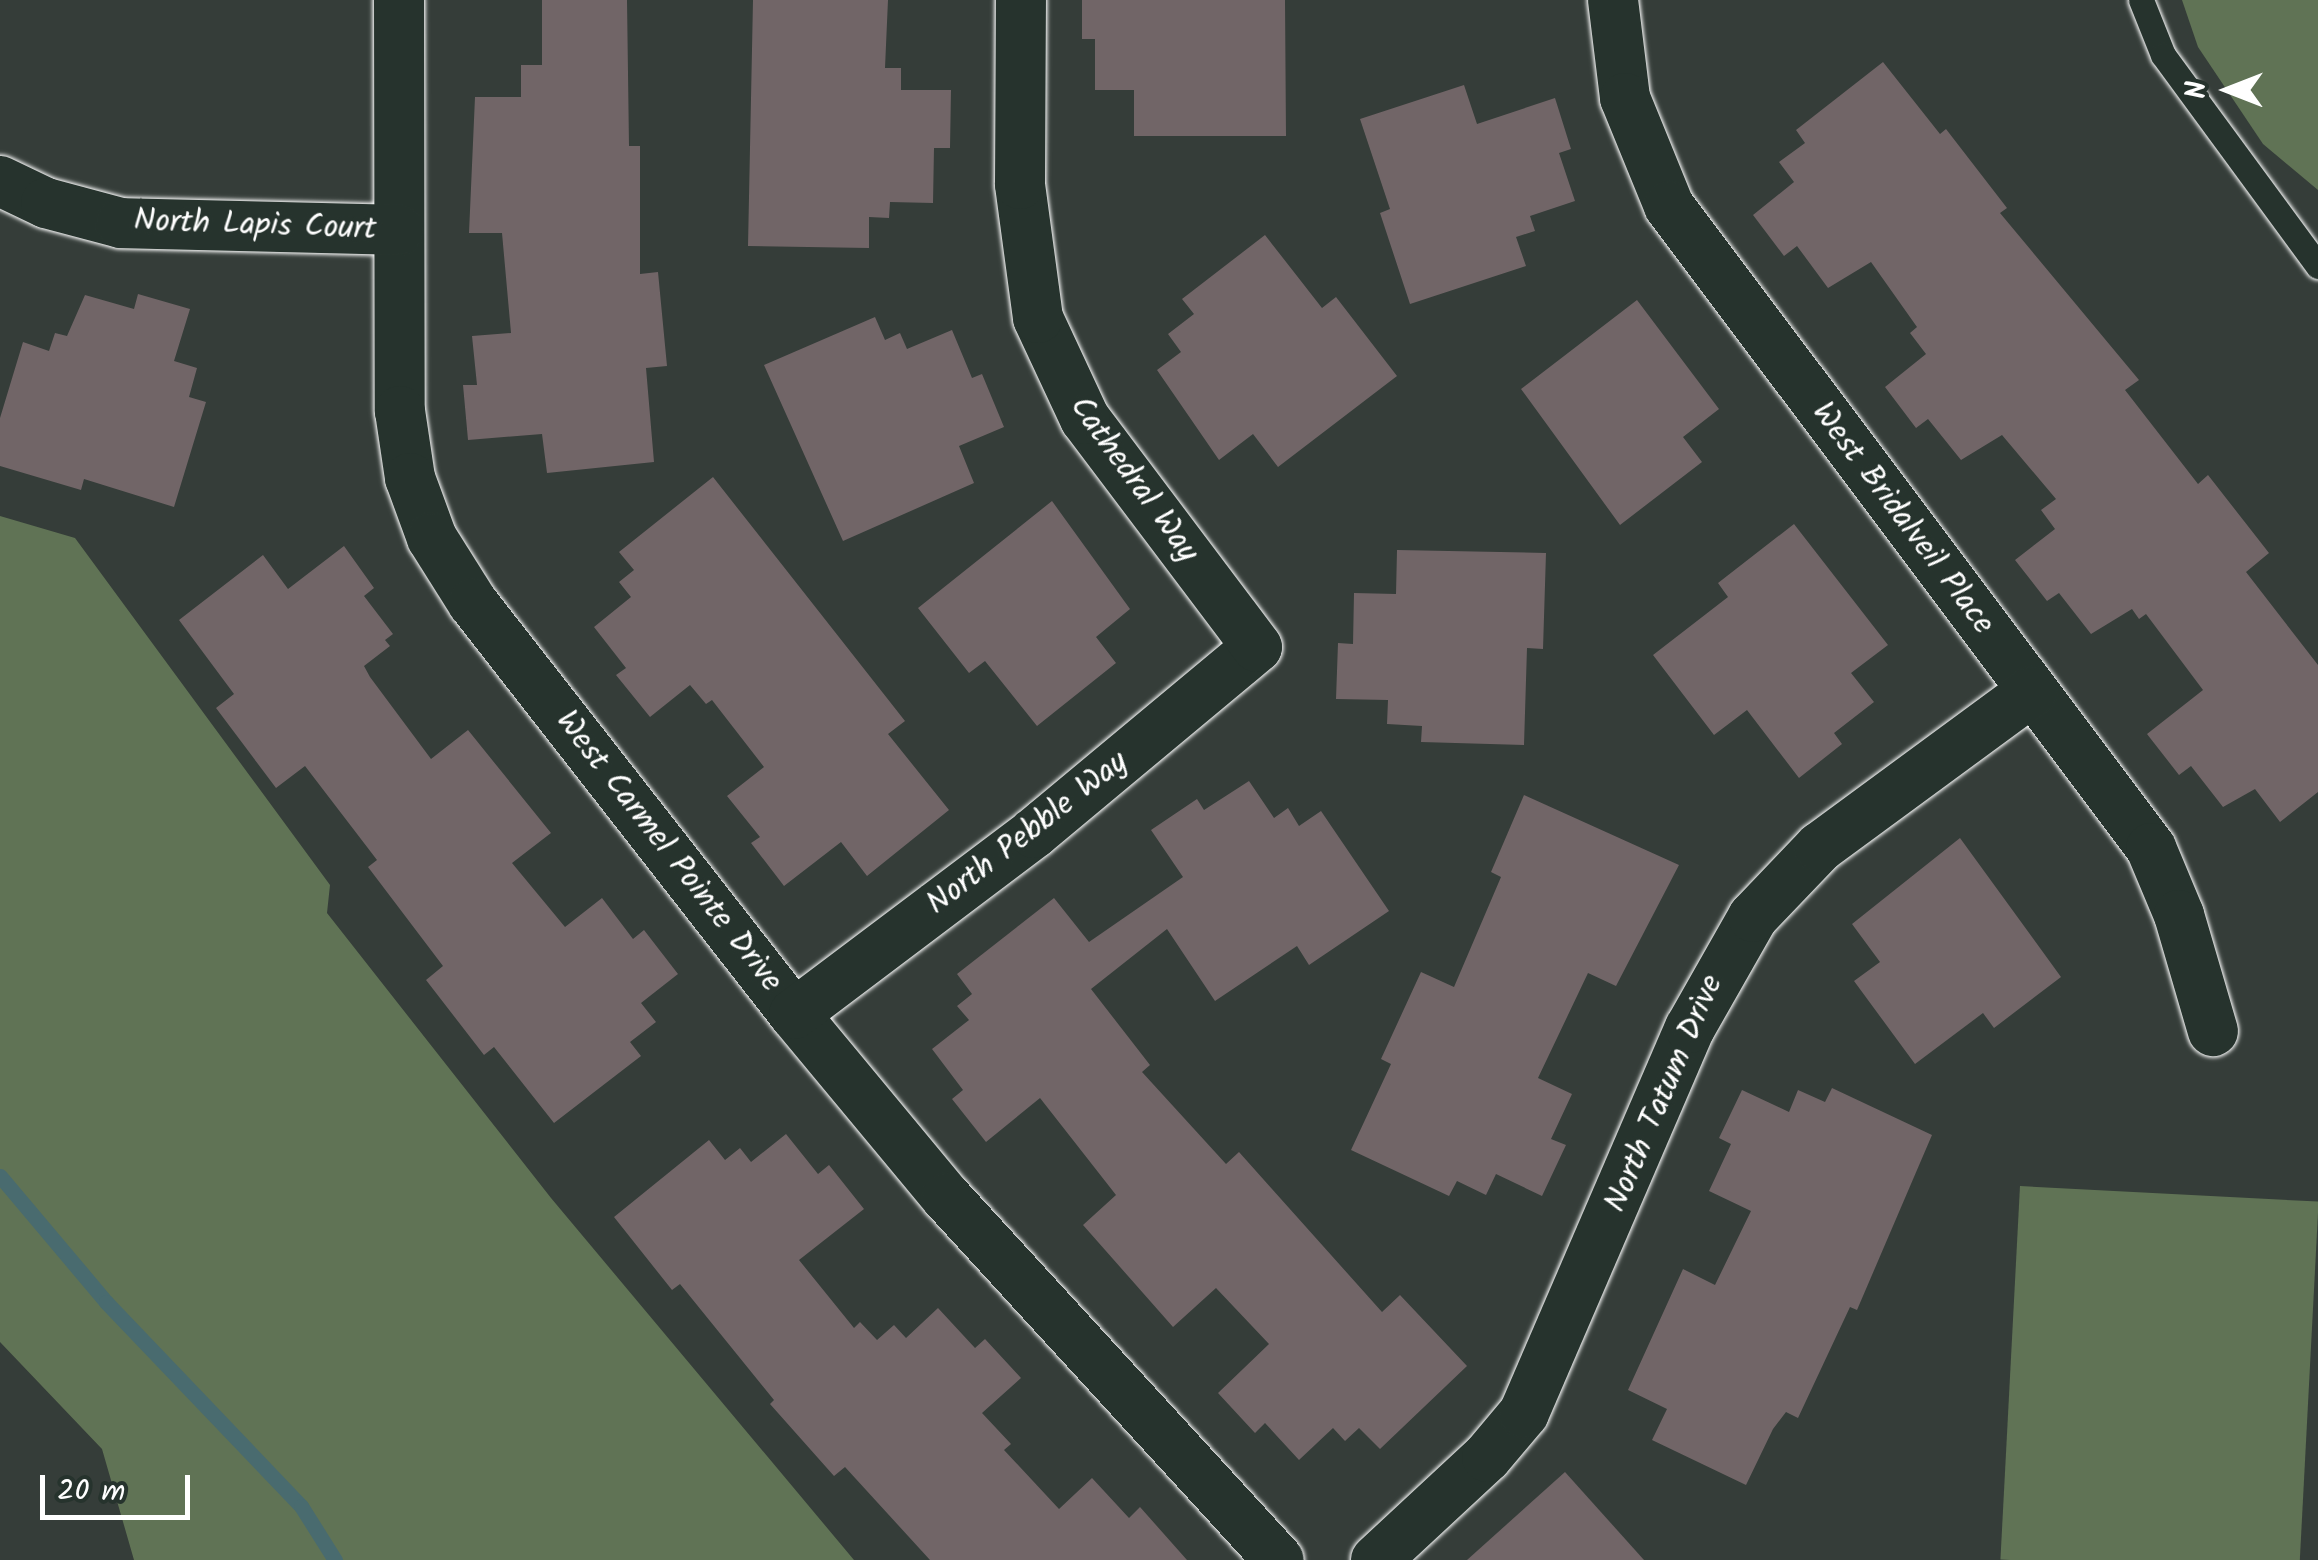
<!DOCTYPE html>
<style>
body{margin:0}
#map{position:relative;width:2318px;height:1560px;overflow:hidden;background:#353d39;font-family:Kalam,sans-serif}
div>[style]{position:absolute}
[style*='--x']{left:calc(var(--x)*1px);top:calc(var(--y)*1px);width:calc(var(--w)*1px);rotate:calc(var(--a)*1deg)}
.green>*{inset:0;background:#607355;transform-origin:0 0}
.stream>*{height:15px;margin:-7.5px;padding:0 7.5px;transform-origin:7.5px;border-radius:7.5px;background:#496b6f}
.building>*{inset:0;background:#716567}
.roads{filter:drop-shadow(0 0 2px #fff) drop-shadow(0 0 2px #fff)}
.service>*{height:25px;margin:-12.5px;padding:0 12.5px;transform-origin:12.5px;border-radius:12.5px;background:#26332d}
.minor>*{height:50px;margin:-25px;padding:0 25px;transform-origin:25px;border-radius:25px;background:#26332d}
span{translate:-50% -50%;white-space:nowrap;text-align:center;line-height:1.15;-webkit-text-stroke:10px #26332d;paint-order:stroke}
.street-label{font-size:32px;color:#fff}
.north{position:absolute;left:2178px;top:40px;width:100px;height:100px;-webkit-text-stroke:8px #26332d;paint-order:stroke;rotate:270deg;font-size:28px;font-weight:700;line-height:40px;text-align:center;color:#fff}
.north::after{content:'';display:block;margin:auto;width:35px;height:45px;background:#fff;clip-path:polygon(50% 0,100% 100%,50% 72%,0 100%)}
.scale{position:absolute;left:40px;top:1475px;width:150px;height:45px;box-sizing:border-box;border:5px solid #fff;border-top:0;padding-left:12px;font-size:30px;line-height:35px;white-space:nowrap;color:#fff;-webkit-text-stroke:8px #26332d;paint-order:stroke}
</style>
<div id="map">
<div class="green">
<i style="clip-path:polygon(2182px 0,2318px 0,2318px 190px,2263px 144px,2198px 47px)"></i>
<i style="clip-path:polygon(0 516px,75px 538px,330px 885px,327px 913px,551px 1198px,854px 1560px,134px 1560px,102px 1449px,0 1342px)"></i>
<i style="left:2020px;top:1186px;width:299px;height:374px;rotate:3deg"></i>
</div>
<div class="stream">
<i style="--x:0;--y:1176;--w:165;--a:49.9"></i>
<i style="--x:106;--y:1302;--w:282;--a:46.3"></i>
<i style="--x:301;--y:1506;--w:64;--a:57.8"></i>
</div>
<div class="building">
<i style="clip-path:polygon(542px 0,627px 0,629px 146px,640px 146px,640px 274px,658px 272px,667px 366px,646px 368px,654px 462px,547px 473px,542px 434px,468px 440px,463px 385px,477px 385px,472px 336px,511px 333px,502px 233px,469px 233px,475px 97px,521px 97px,521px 65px,542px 65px)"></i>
<i style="clip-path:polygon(753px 0,888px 0,885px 68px,901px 68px,901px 90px,951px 90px,950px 148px,934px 148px,933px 203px,890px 202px,889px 218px,869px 217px,869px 248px,748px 246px)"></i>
<i style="clip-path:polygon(1082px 0,1285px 0,1286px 136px,1134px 136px,1134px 90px,1095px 90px,1095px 39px,1082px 39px)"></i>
<i style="clip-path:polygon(1883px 62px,1940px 134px,1946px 129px,2007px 208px,2000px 213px,2139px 380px,2125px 390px,2198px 484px,2208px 475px,2269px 553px,2246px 572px,2318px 665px,2318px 792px,2280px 822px,2255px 789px,2223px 807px,2191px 766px,2179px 775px,2147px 734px,2203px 690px,2146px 614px,2139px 619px,2132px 609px,2091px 634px,2059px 593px,2047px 601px,2015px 560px,2055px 529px,2041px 510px,2056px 499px,2002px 435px,1961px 460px,1928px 419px,1916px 428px,1885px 387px,1926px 354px,1910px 333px,1917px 327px,1871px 262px,1828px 288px,1797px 246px,1784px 256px,1753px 215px,1794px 182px,1779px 162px,1805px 143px,1796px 130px)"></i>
<i style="clip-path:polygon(1464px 85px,1477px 124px,1555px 98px,1571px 149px,1559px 153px,1575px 201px,1530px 216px,1535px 231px,1516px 237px,1526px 266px,1410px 304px,1380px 213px,1390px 209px,1360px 119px)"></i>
<i style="clip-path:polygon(1265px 235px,1322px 308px,1336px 297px,1397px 376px,1278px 467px,1253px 434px,1219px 460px,1157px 370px,1181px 352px,1168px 334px,1194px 314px,1182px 299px)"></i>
<i style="clip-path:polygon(138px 294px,190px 309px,174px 361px,197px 368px,189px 397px,206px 402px,174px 507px,84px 479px,81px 490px,0 466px,0 418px,23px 342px,49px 351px,55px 333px,67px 336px,85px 295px,134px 309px)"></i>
<i style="clip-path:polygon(1637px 300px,1719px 409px,1683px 437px,1702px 462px,1620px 525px,1521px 389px)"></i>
<i style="clip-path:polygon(875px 317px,885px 340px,900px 333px,907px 349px,952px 330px,972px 378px,982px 374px,1004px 427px,959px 446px,974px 483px,843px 541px,764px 365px)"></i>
<i style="clip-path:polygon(713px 477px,905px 721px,888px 734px,949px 810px,867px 876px,841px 842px,784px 886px,751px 843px,760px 837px,727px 796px,764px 767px,712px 700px,706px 704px,690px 685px,650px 717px,616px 675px,626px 668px,594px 627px,631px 597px,619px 582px,634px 570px,619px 552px)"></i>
<i style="clip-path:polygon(1052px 501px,1130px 609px,1096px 637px,1116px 663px,1037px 726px,985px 661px,969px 673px,918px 608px)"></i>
<i style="clip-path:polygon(1794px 524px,1888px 645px,1851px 673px,1874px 702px,1834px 733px,1842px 744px,1799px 778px,1747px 710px,1714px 735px,1653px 655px,1728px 597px,1718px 583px)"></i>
<i style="clip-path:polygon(344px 546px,374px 588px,364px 596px,393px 634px,385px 640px,390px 646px,364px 666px,370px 677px,431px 759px,468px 730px,551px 833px,512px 863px,565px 927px,602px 898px,633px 939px,644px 930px,678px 974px,641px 1003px,656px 1022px,630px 1042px,641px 1056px,554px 1123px,494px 1047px,484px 1055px,426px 980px,443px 966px,368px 867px,377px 860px,305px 766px,276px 788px,216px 708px,234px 694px,179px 620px,263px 555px,288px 589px)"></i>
<i style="clip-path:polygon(1397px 550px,1546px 553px,1543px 649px,1527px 648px,1524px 745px,1421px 742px,1422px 726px,1387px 724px,1388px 700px,1336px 699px,1338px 643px,1353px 644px,1354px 593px,1396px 594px)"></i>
<i style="clip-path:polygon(1249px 781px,1274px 818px,1288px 808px,1299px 826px,1321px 811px,1389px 911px,1309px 965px,1297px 946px,1215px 1001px,1167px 929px,1091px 989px,1150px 1065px,1142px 1072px,1226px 1164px,1239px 1152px,1382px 1312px,1400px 1295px,1467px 1366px,1380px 1449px,1359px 1428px,1345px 1441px,1333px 1428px,1299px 1460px,1265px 1423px,1255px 1433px,1218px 1393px,1269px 1344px,1216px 1288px,1173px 1327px,1083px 1225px,1116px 1195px,1040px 1098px,986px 1142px,952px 1099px,963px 1090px,932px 1049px,969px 1020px,957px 1006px,972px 994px,957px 974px,1054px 898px,1089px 942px,1183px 877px,1151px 830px,1197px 799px,1204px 810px)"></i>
<i style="clip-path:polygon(1524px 795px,1679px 865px,1616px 986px,1588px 973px,1538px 1078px,1572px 1094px,1551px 1139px,1566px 1145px,1542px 1196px,1496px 1174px,1486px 1195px,1457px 1181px,1449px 1196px,1351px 1150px,1391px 1064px,1381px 1059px,1421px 972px,1454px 987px,1501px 877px,1491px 872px)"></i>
<i style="clip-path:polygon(1960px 838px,2061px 977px,1994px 1028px,1983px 1013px,1915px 1064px,1854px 981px,1880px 962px,1852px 924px)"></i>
<i style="clip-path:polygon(1832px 1088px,1932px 1135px,1857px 1310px,1850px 1307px,1798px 1418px,1786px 1412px,1773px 1429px,1746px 1485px,1652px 1440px,1667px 1409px,1628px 1390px,1683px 1269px,1715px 1285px,1751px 1211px,1709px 1191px,1731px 1144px,1719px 1138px,1742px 1090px,1789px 1112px,1798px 1090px,1825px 1102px)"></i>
<i style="clip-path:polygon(786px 1134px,818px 1174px,829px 1165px,864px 1209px,799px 1260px,854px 1328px,860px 1322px,877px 1340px,894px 1325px,906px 1338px,938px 1308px,975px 1348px,985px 1339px,1021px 1378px,982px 1413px,1011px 1444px,1004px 1450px,1059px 1509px,1092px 1478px,1129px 1518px,1140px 1507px,1187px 1560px,930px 1560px,845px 1467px,834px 1476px,770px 1404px,774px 1400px,680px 1284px,672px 1290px,614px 1217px,709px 1140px,725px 1160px,740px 1148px,751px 1162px)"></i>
<i style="clip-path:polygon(1565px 1472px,1644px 1560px,1467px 1560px)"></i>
</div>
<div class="roads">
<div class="service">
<i style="--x:2141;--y:0;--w:59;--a:68.2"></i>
<i style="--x:2163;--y:55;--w:262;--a:53.7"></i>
</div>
<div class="minor">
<i style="--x:399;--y:0;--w:411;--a:89.9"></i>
<i style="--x:400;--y:411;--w:68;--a:81.5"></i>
<i style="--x:410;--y:478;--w:64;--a:69.9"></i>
<i style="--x:432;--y:538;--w:77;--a:57.8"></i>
<i style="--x:473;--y:603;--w:521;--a:52.01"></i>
<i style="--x:794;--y:1014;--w:239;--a:50.3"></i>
<i style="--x:947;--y:1198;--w:491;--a:47.5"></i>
<i style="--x:1613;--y:0;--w:99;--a:83"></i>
<i style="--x:1625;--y:98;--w:117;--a:67.8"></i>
<i style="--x:1669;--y:206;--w:803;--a:53.1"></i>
<i style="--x:2151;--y:848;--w:73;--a:67.3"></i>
<i style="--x:2179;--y:915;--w:121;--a:73.7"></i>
<i style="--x:0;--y:181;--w:51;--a:25.6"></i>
<i style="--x:46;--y:203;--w:78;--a:14.9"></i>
<i style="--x:121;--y:223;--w:278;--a:1.4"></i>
<i style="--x:794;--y:1014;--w:301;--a:-37"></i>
<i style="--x:1034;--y:833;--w:290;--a:-39.8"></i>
<i style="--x:1257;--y:647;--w:286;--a:-127"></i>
<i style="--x:1085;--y:419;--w:111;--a:-115"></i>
<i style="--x:1038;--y:318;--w:135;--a:-97.7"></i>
<i style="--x:1020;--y:184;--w:184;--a:-89.7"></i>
<i style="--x:1376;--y:1560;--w:151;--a:-42.9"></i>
<i style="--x:1487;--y:1457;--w:57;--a:-49.9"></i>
<i style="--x:1524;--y:1413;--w:419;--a:-66.7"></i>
<i style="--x:1690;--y:1028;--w:128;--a:-60.4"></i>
<i style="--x:1753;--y:917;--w:97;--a:-46.3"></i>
<i style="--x:1820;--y:847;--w:263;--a:-36.3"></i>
</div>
</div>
<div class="street-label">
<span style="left:255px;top:226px;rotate:2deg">North Lapis Court</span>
<span style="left:1133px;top:480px;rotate:54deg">Cathedral Way</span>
<span style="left:1902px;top:519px;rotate:53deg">West Bridalveil Place</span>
<span style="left:1028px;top:834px;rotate:-38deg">North Pebble Way</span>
<span style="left:668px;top:852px;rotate:52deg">West Carmel Pointe Drive</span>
<span style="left:1665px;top:1094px;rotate:-67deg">North Tatum Drive</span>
</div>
<div class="north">N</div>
<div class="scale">20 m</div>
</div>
